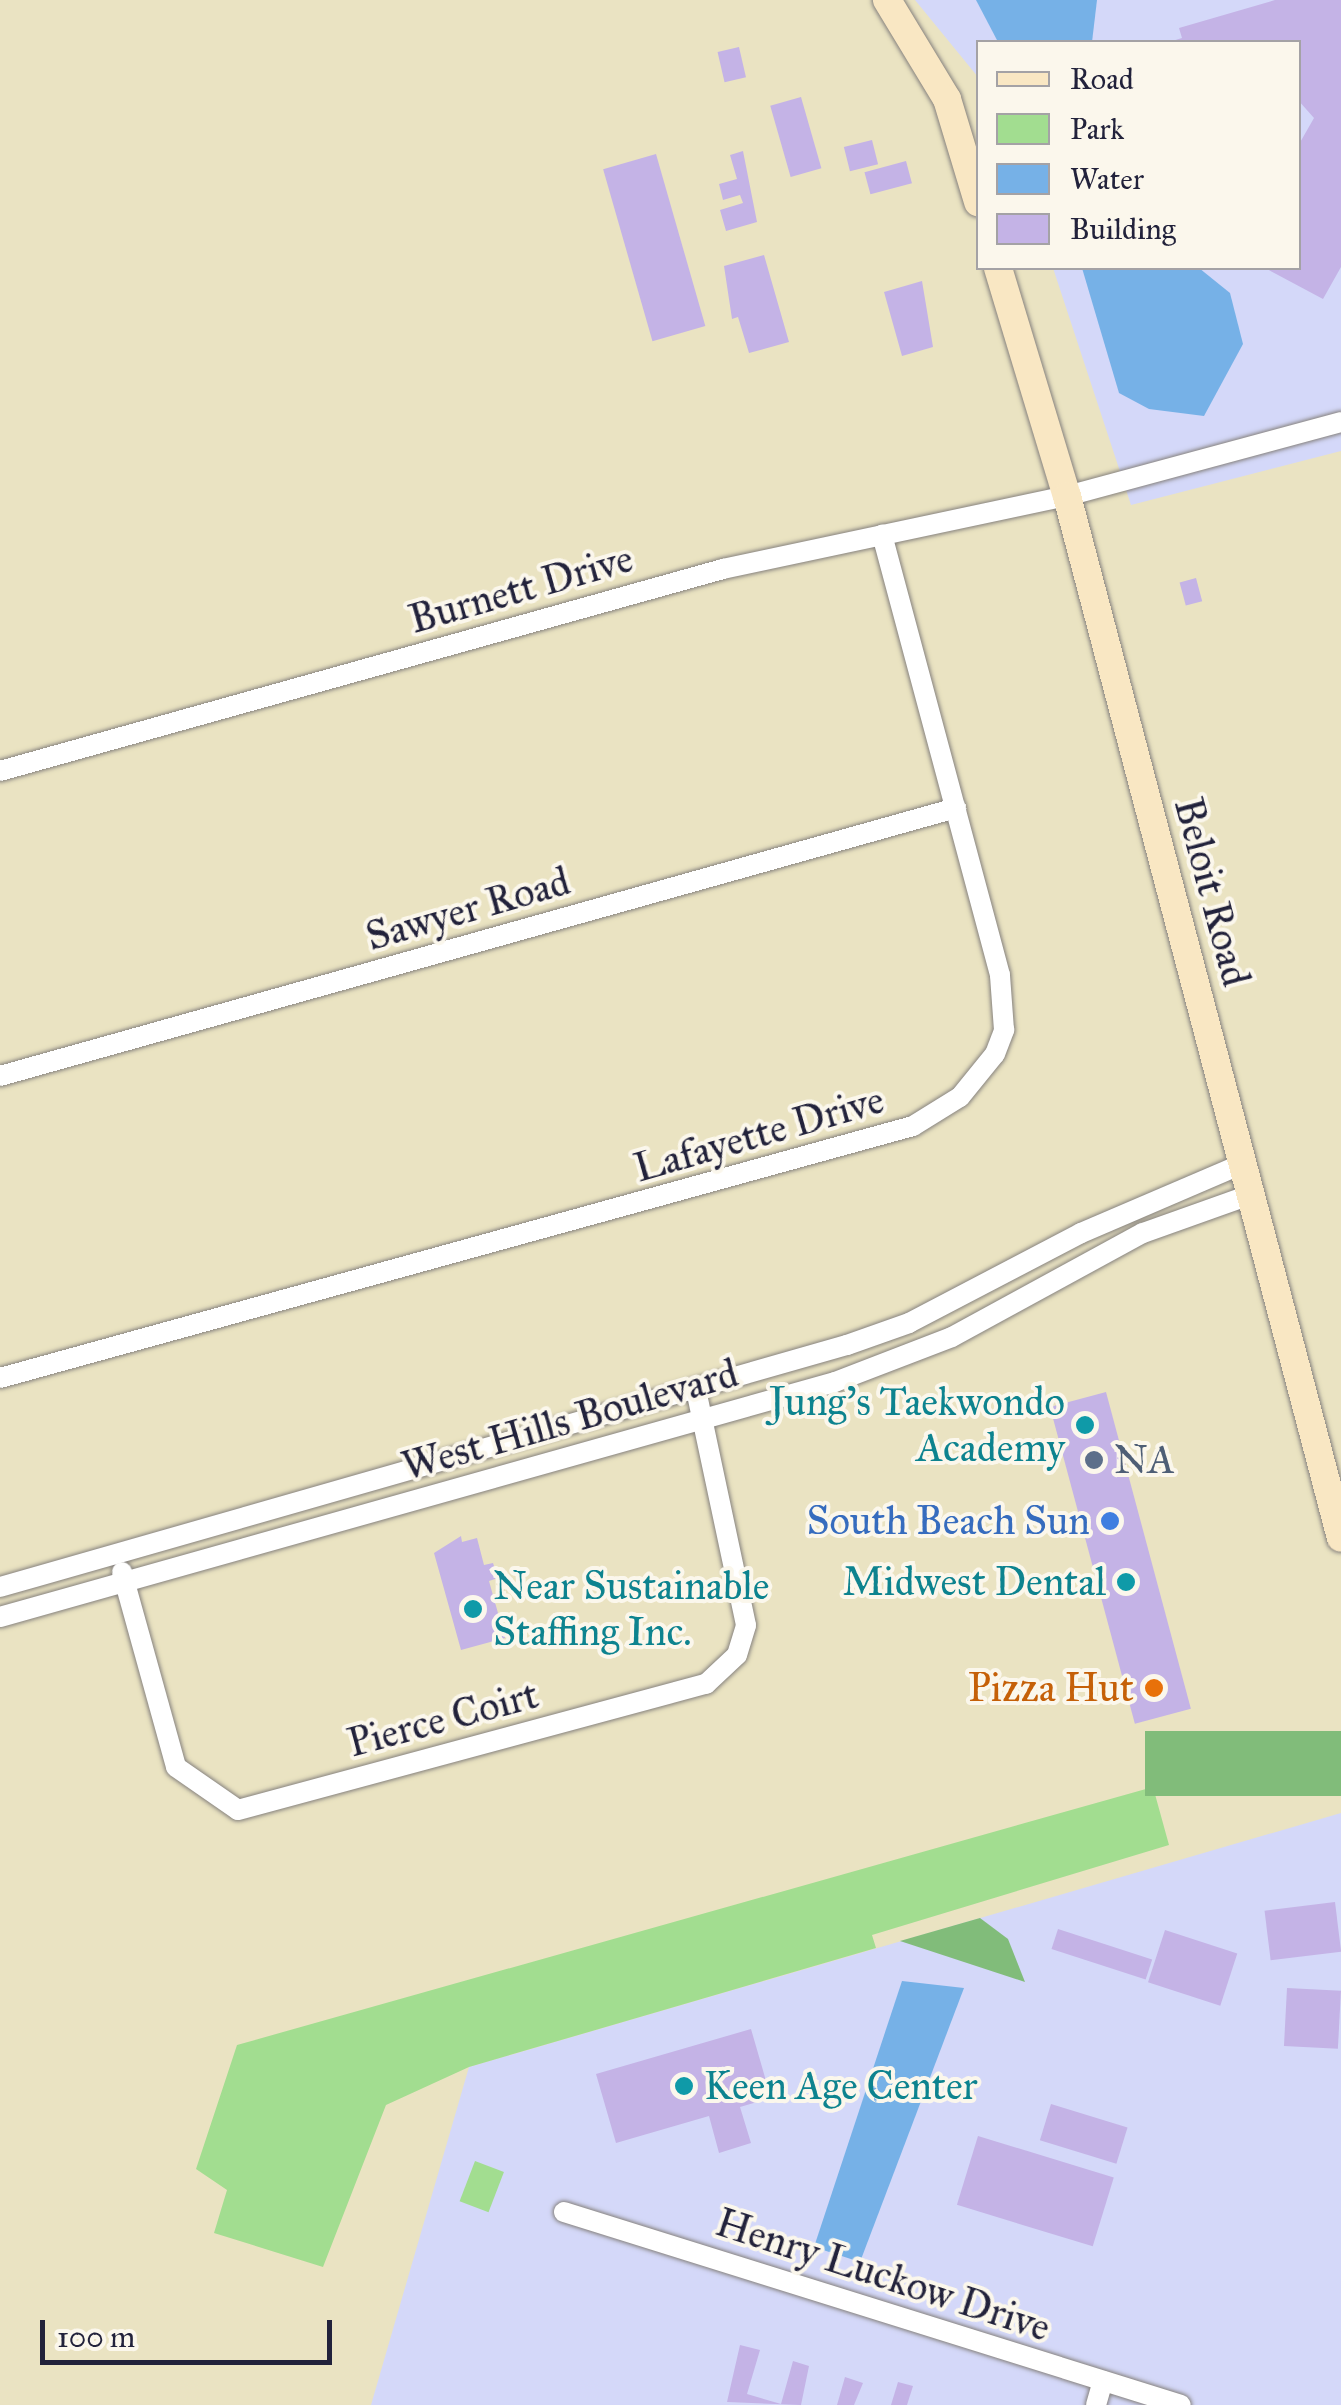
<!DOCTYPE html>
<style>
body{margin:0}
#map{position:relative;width:1341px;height:2405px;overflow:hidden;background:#eae3c2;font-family:"IM FELL Great Primer",serif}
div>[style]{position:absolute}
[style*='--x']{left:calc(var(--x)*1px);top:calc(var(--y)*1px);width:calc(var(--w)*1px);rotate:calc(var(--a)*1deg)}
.built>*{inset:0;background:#d4d8f9}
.green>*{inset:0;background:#a2dd90;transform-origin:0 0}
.forest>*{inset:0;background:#81bc7a;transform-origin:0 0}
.water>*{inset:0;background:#76b1e7}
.building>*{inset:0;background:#c4b3e6;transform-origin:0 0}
.roads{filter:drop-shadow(0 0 2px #86827e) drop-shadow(0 0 2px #86827e)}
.minor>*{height:20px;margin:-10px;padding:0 10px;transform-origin:10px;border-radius:10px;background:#fff}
.secondary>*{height:28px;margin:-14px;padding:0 14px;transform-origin:14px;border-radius:14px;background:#f9e7c3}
.dots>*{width:28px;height:28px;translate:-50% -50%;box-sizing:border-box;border:5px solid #fbf7ec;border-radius:50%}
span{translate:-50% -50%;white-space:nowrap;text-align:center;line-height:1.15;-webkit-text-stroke:8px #fbf7ec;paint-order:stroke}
.street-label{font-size:40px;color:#22223b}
.culture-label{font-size:40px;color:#0d838f}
.right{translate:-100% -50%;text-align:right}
.left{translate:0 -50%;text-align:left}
.service-label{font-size:40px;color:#4e5e75}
.shop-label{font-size:40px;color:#366cbe}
.food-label{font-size:40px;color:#c56008}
.legend{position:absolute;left:976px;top:40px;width:325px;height:230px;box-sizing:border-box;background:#fbf7ec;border:2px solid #a4a2a5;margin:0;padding:12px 18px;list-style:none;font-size:30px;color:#22223b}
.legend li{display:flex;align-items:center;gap:20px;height:50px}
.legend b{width:50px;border:2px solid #a4a2a5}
.scale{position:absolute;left:40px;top:2320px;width:292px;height:45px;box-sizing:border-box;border:5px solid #22223b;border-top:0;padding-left:12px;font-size:30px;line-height:35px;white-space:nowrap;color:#22223b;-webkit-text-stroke:8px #fbf7ec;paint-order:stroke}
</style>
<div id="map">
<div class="built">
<i style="clip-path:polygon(915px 0,1341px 0,1341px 451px,1131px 505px,1053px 268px,1298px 268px,1298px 42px,978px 42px,978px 77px)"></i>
<i style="clip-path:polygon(1341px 1813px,1341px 2405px,371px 2405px,469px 2067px)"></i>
</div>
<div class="green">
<i style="clip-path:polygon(1153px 1787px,1169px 1845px,872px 1935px,876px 1948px,469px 2067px,386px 2105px,323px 2267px,214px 2233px,227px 2190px,196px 2169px,237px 2045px)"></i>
<i style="left:475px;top:2161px;width:31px;height:43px;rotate:21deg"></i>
</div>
<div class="forest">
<i style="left:1341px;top:1731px;width:65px;height:196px;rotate:90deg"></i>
<i style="clip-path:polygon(980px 1918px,1008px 1939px,1025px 1982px,900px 1941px)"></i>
</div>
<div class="water">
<i style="clip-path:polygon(976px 0,1097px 0,1092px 42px,998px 42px)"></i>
<i style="clip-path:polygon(1082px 268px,1199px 268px,1230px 293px,1243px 344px,1204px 416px,1149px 409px,1119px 393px)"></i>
<i style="clip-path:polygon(902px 1981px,964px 1988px,860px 2262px,814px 2247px)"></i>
</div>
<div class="building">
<i style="clip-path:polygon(1275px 0,1341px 0,1341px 267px,1323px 299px,1265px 268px,1298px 268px,1298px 146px,1314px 118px,1298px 100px,1298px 42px,1169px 42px,1182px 38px,1179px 28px)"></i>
<i style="left:739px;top:47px;width:31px;height:22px;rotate:77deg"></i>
<i style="left:801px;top:97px;width:74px;height:32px;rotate:74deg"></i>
<i style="left:872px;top:140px;width:25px;height:29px;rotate:76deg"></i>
<i style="clip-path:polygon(743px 151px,757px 222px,726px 231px,720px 210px,743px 203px,740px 195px,723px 200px,719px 184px,737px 179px,730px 155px)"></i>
<i style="left:656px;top:154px;width:179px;height:55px;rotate:74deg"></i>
<i style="left:906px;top:161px;width:23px;height:43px;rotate:75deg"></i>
<i style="clip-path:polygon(764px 255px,789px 342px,749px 353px,738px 317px,732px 319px,724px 266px)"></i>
<i style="clip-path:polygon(922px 281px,933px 347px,902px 356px,884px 292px)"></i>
<i style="left:1196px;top:578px;width:24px;height:17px;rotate:75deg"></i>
<i style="left:1106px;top:1392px;width:328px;height:58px;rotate:75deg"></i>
<i style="clip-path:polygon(461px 1536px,462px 1542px,477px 1538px,484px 1565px,493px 1563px,498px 1578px,489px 1581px,505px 1638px,461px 1650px,434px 1553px)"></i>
<i style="left:1335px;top:1902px;width:50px;height:71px;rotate:83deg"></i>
<i style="left:1058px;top:1929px;width:99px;height:21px;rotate:18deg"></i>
<i style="left:1165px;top:1930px;width:76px;height:55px;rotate:18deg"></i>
<i style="left:1287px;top:1988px;width:54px;height:58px;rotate:3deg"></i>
<i style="clip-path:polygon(751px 2029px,771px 2098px,740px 2107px,751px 2143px,719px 2153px,709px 2116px,616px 2143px,596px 2074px)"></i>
<i style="left:1051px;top:2104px;width:80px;height:38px;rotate:17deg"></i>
<i style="left:978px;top:2136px;width:142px;height:72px;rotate:17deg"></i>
<i style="clip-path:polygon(740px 2345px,760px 2350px,747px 2394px,781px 2404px,793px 2361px,809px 2366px,801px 2405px,727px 2402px)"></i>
<i style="clip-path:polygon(845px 2377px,863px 2383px,854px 2405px,837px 2405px)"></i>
<i style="clip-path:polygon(898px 2382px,913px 2386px,907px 2405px,891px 2405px)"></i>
</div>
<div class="roads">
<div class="minor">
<i style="--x:0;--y:771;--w:751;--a:-15.61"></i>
<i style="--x:723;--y:569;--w:352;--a:-12"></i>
<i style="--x:1067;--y:496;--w:284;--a:-15.1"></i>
<i style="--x:0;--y:1076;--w:993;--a:-15.66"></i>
<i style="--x:0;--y:1378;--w:947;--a:-15.43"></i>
<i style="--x:913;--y:1126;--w:55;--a:-31.7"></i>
<i style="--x:960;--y:1097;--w:55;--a:-50.9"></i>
<i style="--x:995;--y:1054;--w:26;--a:-69"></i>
<i style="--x:1004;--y:1030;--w:55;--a:-94.2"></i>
<i style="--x:1000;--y:975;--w:456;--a:-105"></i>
<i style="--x:122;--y:1572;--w:202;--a:74.5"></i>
<i style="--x:176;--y:1767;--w:75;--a:34.7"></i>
<i style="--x:238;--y:1810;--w:485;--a:-15.1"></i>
<i style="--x:706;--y:1684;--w:42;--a:-43.1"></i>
<i style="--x:737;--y:1655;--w:31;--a:-73"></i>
<i style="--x:746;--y:1625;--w:241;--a:-102"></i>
<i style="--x:0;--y:1587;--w:881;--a:-15.95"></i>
<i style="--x:847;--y:1345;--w:66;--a:-19.5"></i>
<i style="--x:909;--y:1323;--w:194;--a:-27.6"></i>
<i style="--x:1081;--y:1233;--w:175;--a:-23.2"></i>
<i style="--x:0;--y:1617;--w:867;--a:-15.72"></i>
<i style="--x:835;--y:1382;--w:125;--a:-21"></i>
<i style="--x:952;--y:1337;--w:217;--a:-28.6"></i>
<i style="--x:1143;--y:1233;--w:114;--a:-19.6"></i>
<i style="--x:564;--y:2212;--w:646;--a:17.37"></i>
<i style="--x:1096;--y:2405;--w:25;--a:-74"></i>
</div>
<div class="secondary">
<i style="--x:887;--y:0;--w:116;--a:58.8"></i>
<i style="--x:947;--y:99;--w:108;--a:73.2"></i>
<i style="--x:998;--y:268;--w:238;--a:73.2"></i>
<i style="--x:1067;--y:496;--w:1077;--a:75.27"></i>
</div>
</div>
<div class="dots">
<i style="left:1085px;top:1425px;background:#0f9aa8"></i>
<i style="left:1094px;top:1460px;background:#5c6f8a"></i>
<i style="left:1110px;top:1521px;background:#3f7fe0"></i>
<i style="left:1126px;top:1582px;background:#0f9aa8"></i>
<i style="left:473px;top:1609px;background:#0f9aa8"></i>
<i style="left:1154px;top:1688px;background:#e8710a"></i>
<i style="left:684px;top:2086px;background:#0f9aa8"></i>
</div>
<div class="street-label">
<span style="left:521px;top:589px;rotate:-16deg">Burnett Drive</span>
<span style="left:1212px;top:892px;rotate:75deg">Beloit Road</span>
<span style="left:468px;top:909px;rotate:-16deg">Sawyer Road</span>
<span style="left:759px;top:1134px;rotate:-16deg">Lafayette Drive</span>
<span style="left:570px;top:1420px;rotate:-16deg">West Hills Boulevard</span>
<span style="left:443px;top:1719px;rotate:-15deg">Pierce Coirt</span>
<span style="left:883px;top:2275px;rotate:18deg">Henry Luckow Drive</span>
</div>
<div class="culture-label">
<span class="right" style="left:1065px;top:1425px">Jung's Taekwondo<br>Academy</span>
<span class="right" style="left:1106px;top:1582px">Midwest Dental</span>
<span class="left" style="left:493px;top:1609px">Near Sustainable<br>Staffing Inc.</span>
<span class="left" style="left:704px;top:2086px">Keen Age Center</span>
</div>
<div class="service-label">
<span class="left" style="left:1114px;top:1460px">NA</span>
</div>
<div class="shop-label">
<span class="right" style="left:1090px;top:1521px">South Beach Sun</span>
</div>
<div class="food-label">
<span class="right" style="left:1134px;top:1688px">Pizza Hut</span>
</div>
<ul class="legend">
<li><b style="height:12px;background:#f9e7c3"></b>Road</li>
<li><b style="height:28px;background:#a2dd90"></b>Park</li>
<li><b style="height:28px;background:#76b1e7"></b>Water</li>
<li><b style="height:28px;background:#c4b3e6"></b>Building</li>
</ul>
<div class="scale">100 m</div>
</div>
